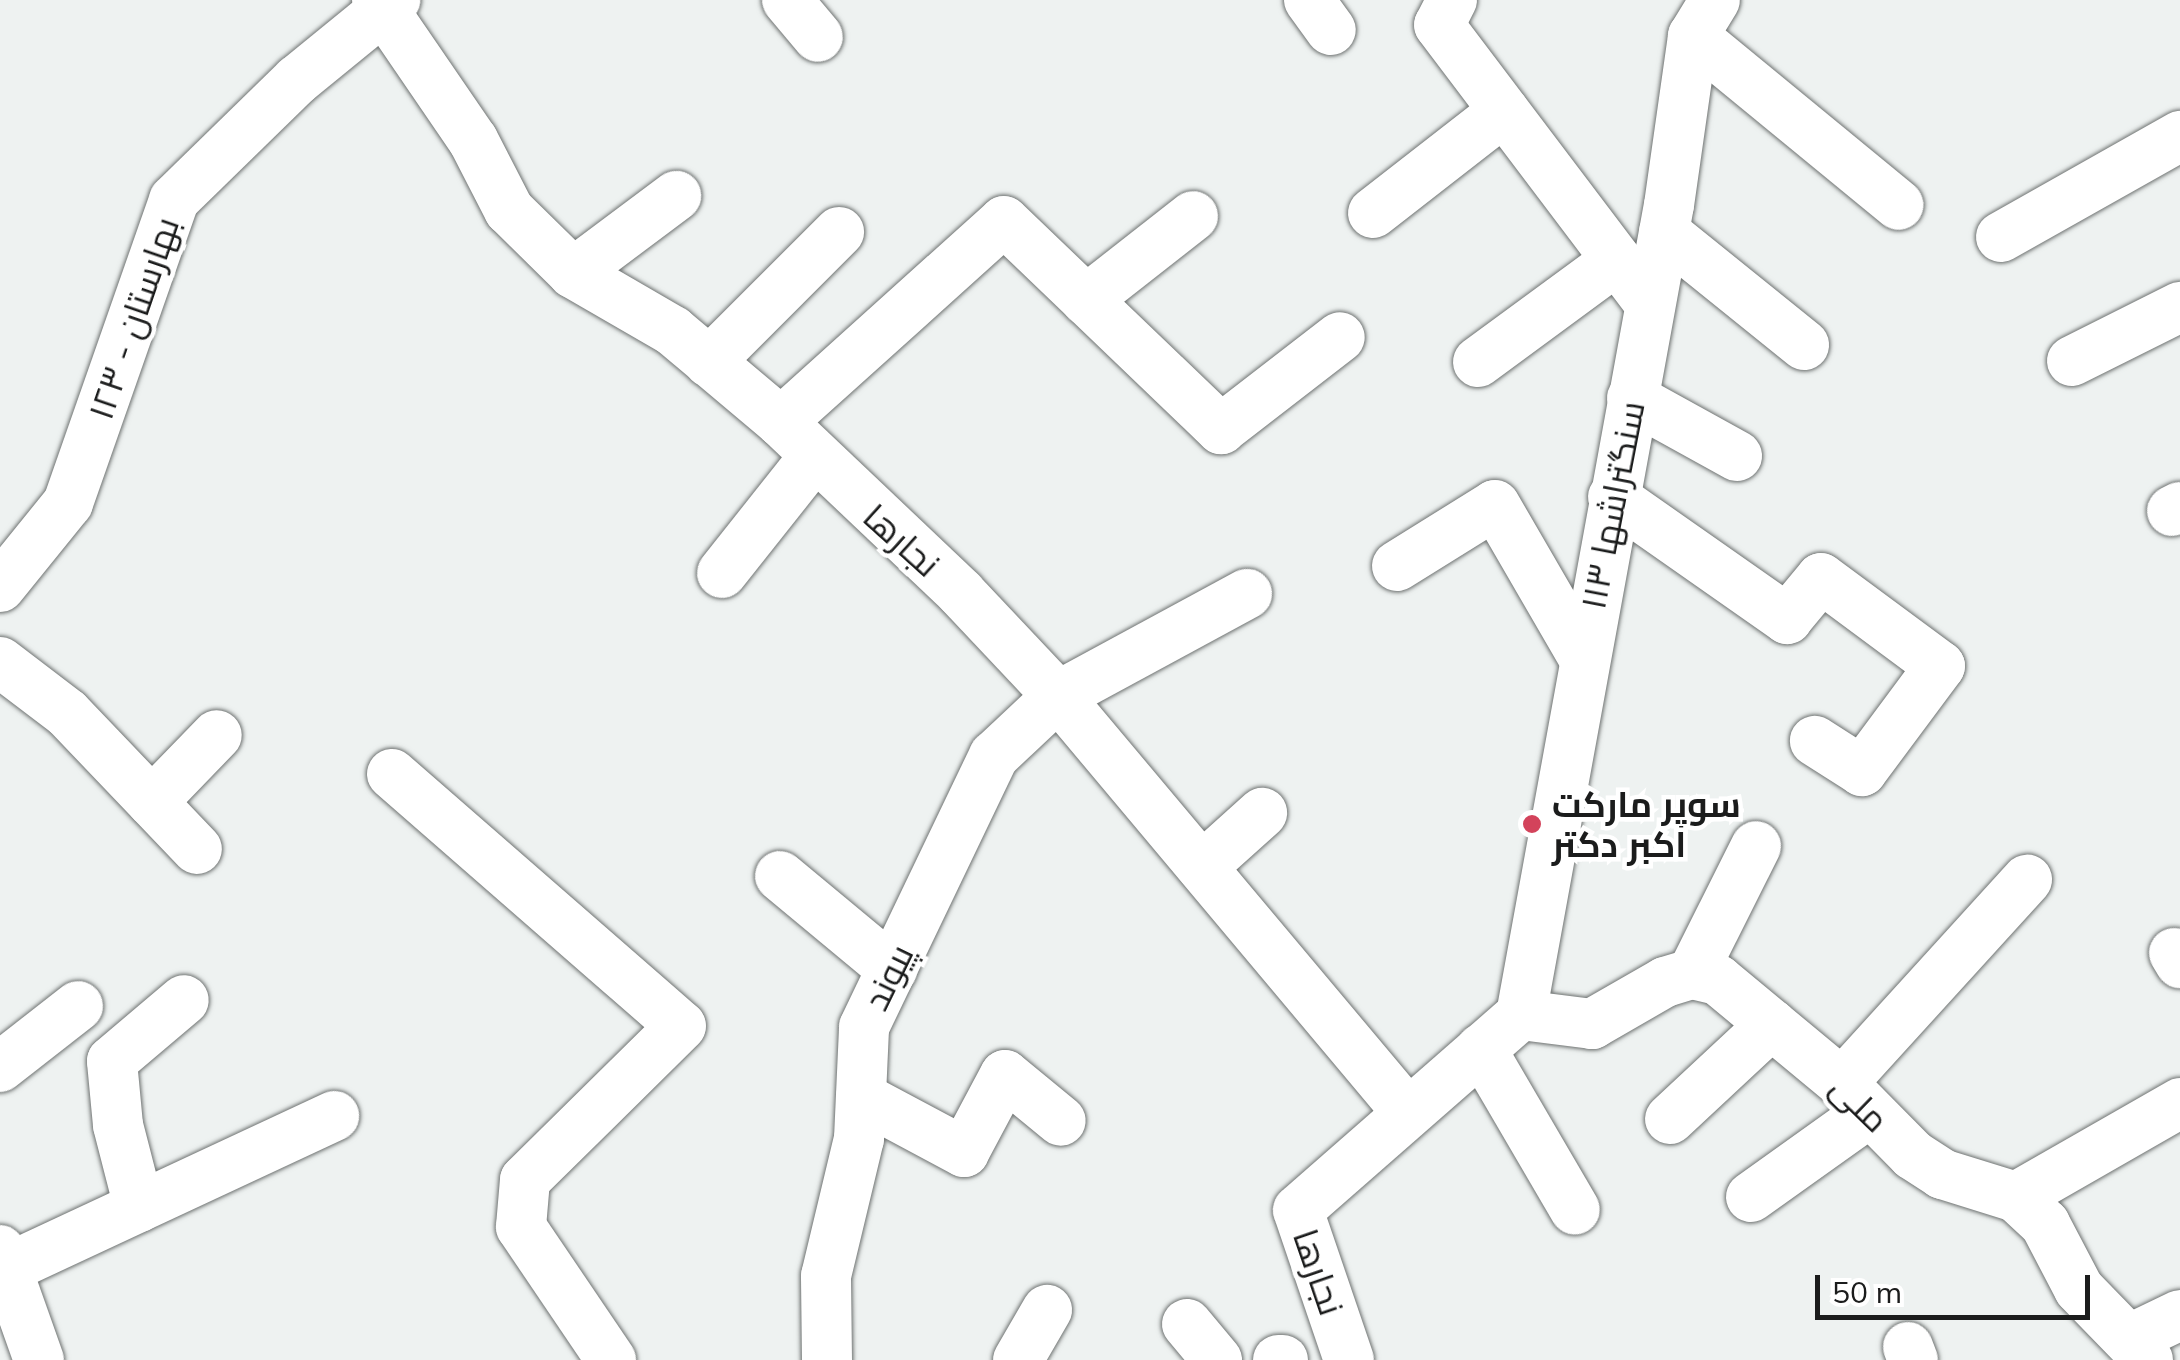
<!DOCTYPE html>
<meta charset="utf-8">
<style>
body{margin:0}
#map{position:relative;width:2180px;height:1360px;overflow:hidden;background:#eef2f1;font-family:Mulish,Cairo,sans-serif}
div>[style]{position:absolute}
[style*='--x']{left:calc(var(--x)*1px);top:calc(var(--y)*1px);width:calc(var(--w)*1px);rotate:calc(var(--a)*1deg)}
.roads{filter:drop-shadow(0 0 2px #6e7271) drop-shadow(0 0 2px #6e7271)}
.minor>*{height:50px;margin:-25px;padding:0 25px;transform-origin:25px;border-radius:25px;background:#fff}
.dots>*{width:28px;height:28px;translate:-50% -50%;box-sizing:border-box;border:5px solid #fff;border-radius:50%}
span{translate:-50% -50%;white-space:nowrap;text-align:center;line-height:1.15;-webkit-text-stroke:9px #fff;paint-order:stroke}
.street-label{font-size:35px;color:#1b1c1c}
.poi-label{font-size:35px;color:#1b1c1c;font-weight:700}
.left{translate:0 -50%;text-align:left}
.scale{position:absolute;left:1815px;top:1275px;width:275px;height:45px;box-sizing:border-box;border:5px solid #1b1c1c;border-top:0;padding-left:12px;font-size:30px;line-height:35px;white-space:nowrap;color:#1b1c1c;-webkit-text-stroke:8px #fff;paint-order:stroke}
</style>
<div id="map">
<div class="roads">
<div class="minor">
<i style="--x:377;--y:0;--w:170;--a:55.6"></i>
<i style="--x:473;--y:140;--w:79;--a:62.8"></i>
<i style="--x:509;--y:210;--w:90;--a:44.5"></i>
<i style="--x:573;--y:273;--w:116;--a:30.1"></i>
<i style="--x:673;--y:331;--w:141;--a:40.1"></i>
<i style="--x:781;--y:422;--w:248;--a:43.5"></i>
<i style="--x:961;--y:593;--w:141;--a:46.7"></i>
<i style="--x:1058;--y:696;--w:544;--a:49.99"></i>
<i style="--x:787;--y:0;--w:48;--a:50"></i>
<i style="--x:1309;--y:0;--w:37;--a:54"></i>
<i style="--x:1452;--y:0;--w:28;--a:117"></i>
<i style="--x:1439;--y:25;--w:350;--a:52.9"></i>
<i style="--x:1693;--y:36;--w:266;--a:39.4"></i>
<i style="--x:1373;--y:213;--w:166;--a:-37.9"></i>
<i style="--x:1664;--y:232;--w:180;--a:38.9"></i>
<i style="--x:2001;--y:237;--w:206;--a:-29.4"></i>
<i style="--x:573;--y:273;--w:129;--a:-36.8"></i>
<i style="--x:1086;--y:300;--w:136;--a:-38.1"></i>
<i style="--x:2072;--y:361;--w:121;--a:-26.6"></i>
<i style="--x:709;--y:362;--w:184;--a:-45"></i>
<i style="--x:1478;--y:362;--w:172;--a:-36.3"></i>
<i style="--x:1632;--y:398;--w:120;--a:28.9"></i>
<i style="--x:781;--y:422;--w:300;--a:-42"></i>
<i style="--x:1004;--y:221;--w:301;--a:43.8"></i>
<i style="--x:1221;--y:429;--w:150;--a:-37.7"></i>
<i style="--x:1613;--y:497;--w:213;--a:35"></i>
<i style="--x:1787;--y:619;--w:53;--a:-50.3"></i>
<i style="--x:1821;--y:578;--w:148;--a:36.5"></i>
<i style="--x:1940;--y:666;--w:131;--a:126.6"></i>
<i style="--x:1862;--y:771;--w:56;--a:-147.4"></i>
<i style="--x:2172;--y:511;--w:9;--a:-27"></i>
<i style="--x:1397;--y:566;--w:115;--a:-31.9"></i>
<i style="--x:1495;--y:505;--w:176;--a:59.9"></i>
<i style="--x:722;--y:573;--w:148;--a:-51.6"></i>
<i style="--x:0;--y:587;--w:108;--a:-51"></i>
<i style="--x:68;--y:503;--w:321;--a:-70.7"></i>
<i style="--x:174;--y:200;--w:172;--a:-44.3"></i>
<i style="--x:297;--y:80;--w:127;--a:-39.2"></i>
<i style="--x:0;--y:662;--w:84;--a:37.3"></i>
<i style="--x:67;--y:713;--w:188;--a:46.3"></i>
<i style="--x:392;--y:774;--w:383;--a:41.1"></i>
<i style="--x:681;--y:1026;--w:219;--a:135.4"></i>
<i style="--x:525;--y:1180;--w:47;--a:94.9"></i>
<i style="--x:521;--y:1227;--w:161;--a:55.9"></i>
<i style="--x:152;--y:802;--w:93;--a:-45.9"></i>
<i style="--x:1202;--y:867;--w:81;--a:-42"></i>
<i style="--x:780;--y:876;--w:146;--a:39.7"></i>
<i style="--x:2174;--y:953;--w:12;--a:59"></i>
<i style="--x:1692;--y:974;--w:143;--a:-63.4"></i>
<i style="--x:1521;--y:1015;--w:823;--a:-79.65"></i>
<i style="--x:1669;--y:205;--w:171;--a:-81.9"></i>
<i style="--x:1693;--y:36;--w:42;--a:-58.6"></i>
<i style="--x:1521;--y:1015;--w:72;--a:7.2"></i>
<i style="--x:1592;--y:1024;--w:84;--a:-29.9"></i>
<i style="--x:1665;--y:982;--w:28;--a:-17"></i>
<i style="--x:1692;--y:974;--w:27;--a:13"></i>
<i style="--x:1718;--y:980;--w:161;--a:39.7"></i>
<i style="--x:1842;--y:1083;--w:101;--a:45.4"></i>
<i style="--x:1913;--y:1155;--w:35;--a:33"></i>
<i style="--x:1942;--y:1174;--w:77;--a:17.3"></i>
<i style="--x:2016;--y:1197;--w:40;--a:43"></i>
<i style="--x:2045;--y:1224;--w:73;--a:62.4"></i>
<i style="--x:2079;--y:1289;--w:99;--a:45.8"></i>
<i style="--x:1481;--y:1049;--w:186;--a:59.7"></i>
<i style="--x:0;--y:1067;--w:99;--a:-38"></i>
<i style="--x:1842;--y:1083;--w:275;--a:-47.7"></i>
<i style="--x:861;--y:1097;--w:117;--a:28.1"></i>
<i style="--x:964;--y:1152;--w:87;--a:-62"></i>
<i style="--x:1005;--y:1075;--w:72;--a:39.4"></i>
<i style="--x:1670;--y:1119;--w:139;--a:-43"></i>
<i style="--x:1751;--y:1197;--w:146;--a:-35.5"></i>
<i style="--x:2016;--y:1197;--w:189;--a:-29.8"></i>
<i style="--x:139;--y:1207;--w:85;--a:-104.4"></i>
<i style="--x:118;--y:1125;--w:64;--a:-95.4"></i>
<i style="--x:112;--y:1061;--w:94;--a:-40.3"></i>
<i style="--x:0;--y:1250;--w:117;--a:70.5"></i>
<i style="--x:8;--y:1268;--w:360;--a:-25"></i>
<i style="--x:1187;--y:1324;--w:47;--a:50.2"></i>
<i style="--x:2132;--y:1338;--w:53;--a:-25.6"></i>
<i style="--x:1908;--y:1347;--w:14;--a:69"></i>
<i style="--x:827;--y:1360;--w:84;--a:-90.7"></i>
<i style="--x:826;--y:1276;--w:141;--a:-76.5"></i>
<i style="--x:859;--y:1139;--w:112;--a:-87.4"></i>
<i style="--x:864;--y:1027;--w:301;--a:-64.4"></i>
<i style="--x:994;--y:756;--w:88;--a:-43.2"></i>
<i style="--x:1058;--y:696;--w:215;--a:-28.4"></i>
<i style="--x:1018;--y:1360;--w:58;--a:-59.9"></i>
<i style="--x:1278;--y:1360;--w:5;--a:0"></i>
<i style="--x:1349;--y:1360;--w:158;--a:-108.8"></i>
<i style="--x:1298;--y:1210;--w:296;--a:-41.2"></i>
</div>
</div>
<div class="dots">
<i style="left:1532px;top:824px;background:#d3435b"></i>
</div>
<div class="street-label">
<span style="left:133px;top:318px;rotate:-71deg">بهارستان - ۱۲۳</span>
<span style="left:1612px;top:505px;rotate:-79deg">سنگتراشها ۱۱۳</span>
<span style="left:902px;top:540px;rotate:42deg">نجارها</span>
<span style="left:888px;top:977px;rotate:-64deg">پیوند</span>
<span style="left:1860px;top:1103px;rotate:44deg">ملی</span>
<span style="left:1319px;top:1272px;rotate:71deg">نجارها</span>
</div>
<div class="poi-label">
<span class="left" style="left:1552px;top:824px">سوپر مارکت<br>اکبر دکتر</span>
</div>
<div class="scale">50 m</div>
</div>
